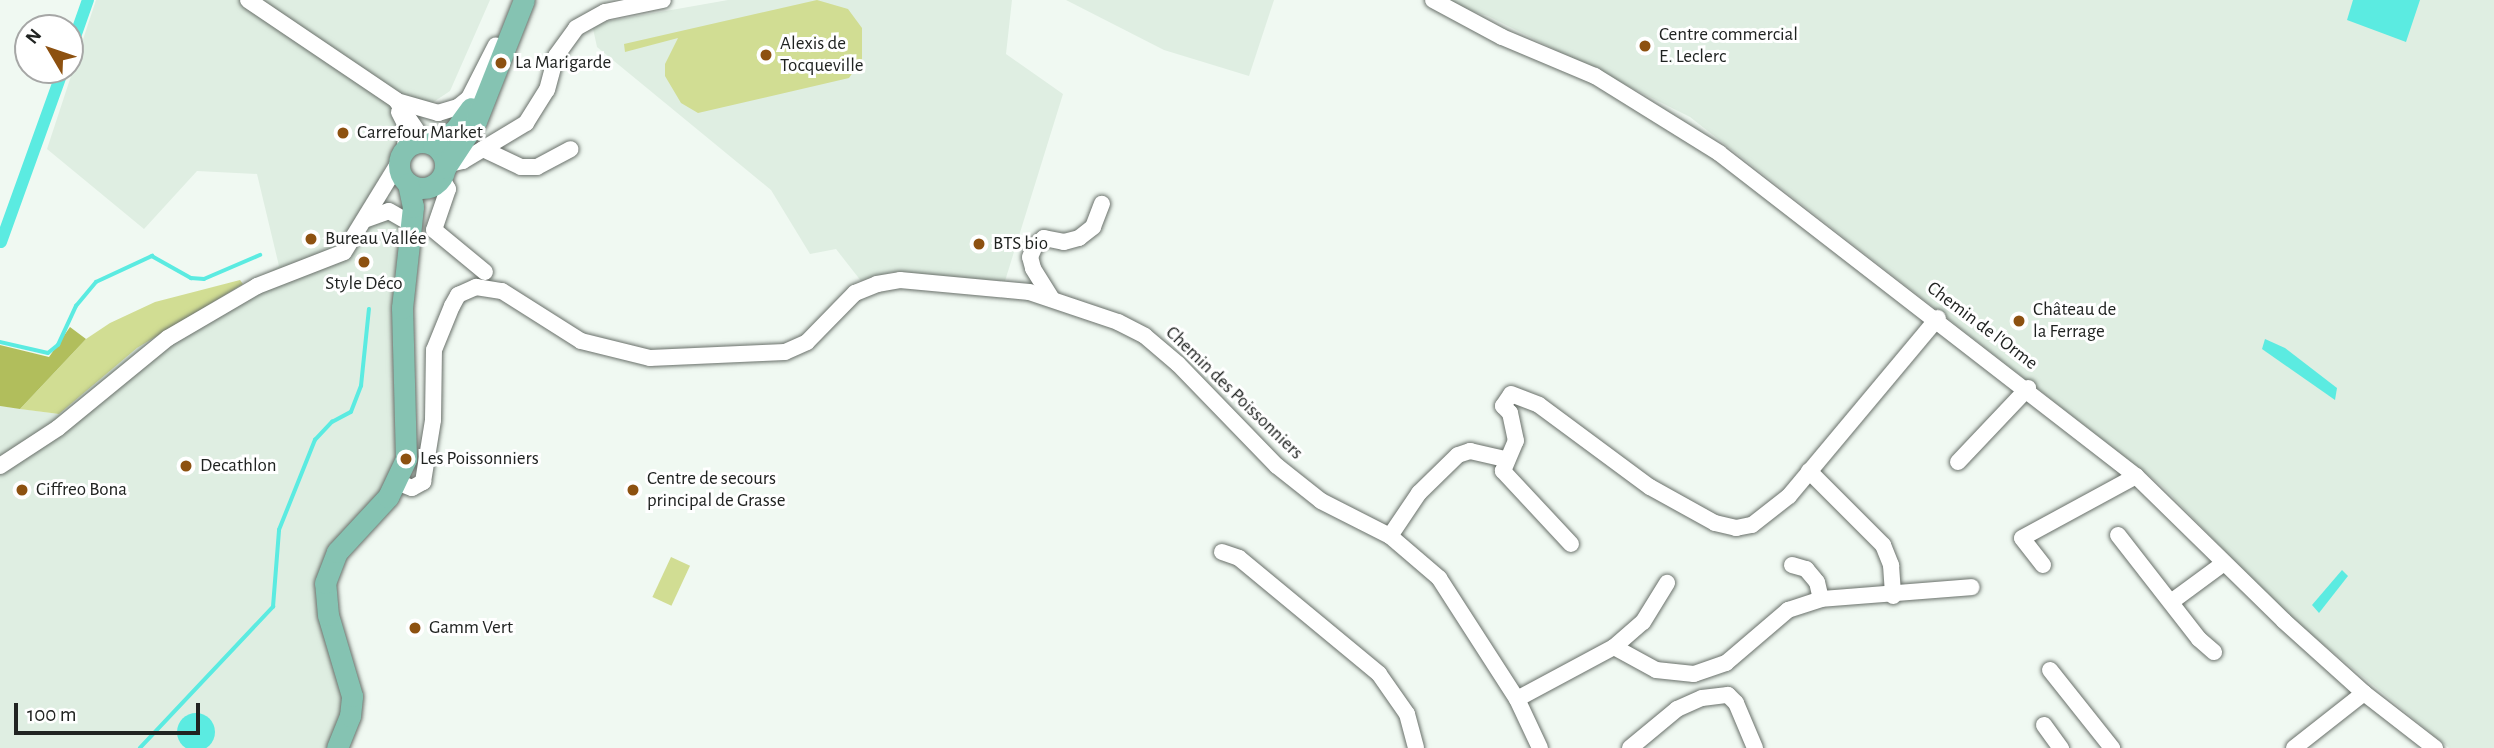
<!DOCTYPE html>
<meta charset="utf-8">
<style>
body{margin:0}
#map{position:relative;width:2494px;height:748px;overflow:hidden;background:#f0f9f2;font-family:"Alegreya Sans",sans-serif}
div>[style]{position:absolute}
[style*='--x']{left:calc(var(--x)*1px);top:calc(var(--y)*1px);width:calc(var(--w)*1px);rotate:calc(var(--a)*1deg)}
.built>*{inset:0;background:#dfeee2}
.green>*{inset:0;background:#d1dd93;transform-origin:0 0}
.forest>*{inset:0;background:#b1be5c}
.water>*{inset:0;background:#5bebe1}
.round{border-radius:50%}
.stream>*{height:3.5px;margin:-1.75px;padding:0 1.75px;transform-origin:1.75px;border-radius:1.75px;background:#5bebe1}
.canal>*{height:12px;margin:-6px;padding:0 6px;transform-origin:6px;border-radius:6px;background:#5bebe1}
.roads{filter:drop-shadow(0 0 2px #69706a) drop-shadow(0 0 2px #69706a)}
.minor>*{height:16px;margin:-8px;padding:0 8px;transform-origin:8px;border-radius:8px;background:#fff}
.major>*{height:21px;margin:-10.5px;padding:0 10.5px;transform-origin:10.5px;border-radius:10.5px;background:#85c3b2}
.major>.ring{margin:-10.5px;padding:0;box-sizing:content-box;background:none;border:21px solid #85c3b2;border-radius:50%}
.dots>*{width:19px;height:19px;translate:-50% -50%;box-sizing:border-box;border:4px solid #fff;border-radius:50%}
span{translate:-50% -50%;white-space:nowrap;text-align:center;line-height:1.15;-webkit-text-stroke:6px #fff;paint-order:stroke}
.poi-label{font-size:19px;color:#202321}
.left{translate:0 -50%;text-align:left}
.street-label{font-size:19px;color:#202321}
.north{position:absolute;left:14px;top:14px;width:70px;height:70px;box-sizing:border-box;background:#fff;border:2px solid #a6a7a6;border-radius:50%;rotate:309deg;font-size:19px;font-weight:700;line-height:28px;text-align:center;color:#202321}
.north::after{content:'';display:block;margin:auto;width:24px;height:32px;background:#8d5110;clip-path:polygon(50% 0,100% 100%,50% 72%,0 100%)}
.scale{position:absolute;left:14px;top:703px;width:186px;height:32px;box-sizing:border-box;border:4px solid #202321;border-top:0;padding-left:9px;font-size:21px;line-height:24px;white-space:nowrap;color:#202321;-webkit-text-stroke:5px #fff;paint-order:stroke}
</style>
<div id="map">
<div class="built">
<i style="clip-path:polygon(96px 0,490px 0,450px 91px,417px 113px,341px 243px,370px 216px,401px 216px,403px 472px,327px 581px,351px 711px,333px 748px,0 748px,0 406px,59px 414px,137px 348px,279px 266px,257px 174px,197px 171px,144px 229px,47px 149px)"></i>
<i style="clip-path:polygon(728px 0,1012px 0,1006px 54px,1063px 94px,1005px 281px,892px 272px,861px 281px,836px 249px,810px 254px,771px 190px,597px 47px,592px 24px)"></i>
<i style="clip-path:polygon(1066px 0,1274px 0,1249px 76px,1164px 50px)"></i>
<i style="clip-path:polygon(1433px 0,2494px 0,2494px 748px,2449px 748px,2281px 609px,2161px 485px,1690px 117px,1488px 16px)"></i>
</div>
<div class="green">
<i style="clip-path:polygon(817px 0,848px 9px,862px 28px,862px 59px,849px 78px,698px 113px,681px 103px,665px 76px,665px 64px,678px 38px,625px 52px,624px 44px)"></i>
<i style="clip-path:polygon(240px 280px,243px 284px,137px 348px,59px 414px,20px 409px,86px 339px,110px 323px,155px 302px)"></i>
<i style="left:671px;top:557px;width:21px;height:44px;rotate:25deg"></i>
</div>
<div class="forest">
<i style="clip-path:polygon(70px 327px,86px 339px,20px 409px,0 406px,0 345px,49px 357px)"></i>
</div>
<div class="water">
<i style="clip-path:polygon(2353px 0,2420px 0,2406px 42px,2347px 20px)"></i>
<i style="clip-path:polygon(2265px 339px,2285px 348px,2337px 388px,2335px 400px,2262px 349px)"></i>
<i style="clip-path:polygon(2342px 570px,2348px 576px,2319px 613px,2312px 605px)"></i>
<i class="round" style="left:177px;top:713px;width:38px;height:38px"></i>
</div>
<div class="stream">
<i style="--x:0;--y:342;--w:49;--a:12.9"></i>
<i style="--x:48;--y:353;--w:13;--a:-39"></i>
<i style="--x:58;--y:345;--w:43;--a:-65.2"></i>
<i style="--x:76;--y:306;--w:31;--a:-50"></i>
<i style="--x:96;--y:282;--w:62;--a:-24.9"></i>
<i style="--x:152;--y:256;--w:45;--a:29.4"></i>
<i style="--x:191;--y:278;--w:13;--a:4"></i>
<i style="--x:204;--y:279;--w:61;--a:-23.2"></i>
<i style="--x:140;--y:748;--w:194;--a:-46.7"></i>
<i style="--x:273;--y:607;--w:77;--a:-85.5"></i>
<i style="--x:279;--y:530;--w:97;--a:-68.2"></i>
<i style="--x:315;--y:440;--w:25;--a:-47"></i>
<i style="--x:332;--y:422;--w:21;--a:-28"></i>
<i style="--x:351;--y:412;--w:28;--a:-69"></i>
<i style="--x:361;--y:386;--w:77;--a:-84.1"></i>
</div>
<div class="canal">
<i style="--x:70;--y:51;--w:54;--a:-70.6"></i>
<i style="--x:1;--y:242;--w:183;--a:-70.2"></i>
</div>
<div class="roads">
<div class="minor">
<i style="--x:248;--y:0;--w:179;--a:34"></i>
<i style="--x:396;--y:100;--w:50;--a:55.7"></i>
<i style="--x:1433;--y:0;--w:78;--a:28.2"></i>
<i style="--x:1502;--y:37;--w:101;--a:22.8"></i>
<i style="--x:1595;--y:76;--w:146;--a:31.8"></i>
<i style="--x:1719;--y:153;--w:527;--a:37.76"></i>
<i style="--x:2136;--y:476;--w:207;--a:44.4"></i>
<i style="--x:2284;--y:621;--w:108;--a:42"></i>
<i style="--x:2364;--y:693;--w:90;--a:37.8"></i>
<i style="--x:400;--y:102;--w:40;--a:16"></i>
<i style="--x:438;--y:113;--w:21;--a:-17"></i>
<i style="--x:458;--y:107;--w:14;--a:-39"></i>
<i style="--x:469;--y:98;--w:59;--a:-63"></i>
<i style="--x:399;--y:112;--w:16;--a:63"></i>
<i style="--x:406;--y:126;--w:23;--a:92"></i>
<i style="--x:483;--y:149;--w:42;--a:25.3"></i>
<i style="--x:521;--y:167;--w:16;--a:0"></i>
<i style="--x:537;--y:167;--w:38;--a:-28"></i>
<i style="--x:450;--y:164;--w:13;--a:-13"></i>
<i style="--x:463;--y:161;--w:74;--a:-31.1"></i>
<i style="--x:526;--y:123;--w:39;--a:-58"></i>
<i style="--x:547;--y:90;--w:35;--a:-75"></i>
<i style="--x:556;--y:56;--w:34;--a:-54"></i>
<i style="--x:576;--y:28;--w:33;--a:-29"></i>
<i style="--x:605;--y:12;--w:59;--a:-11.7"></i>
<i style="--x:441;--y:177;--w:14;--a:60"></i>
<i style="--x:448;--y:189;--w:43;--a:108.9"></i>
<i style="--x:434;--y:230;--w:66;--a:39.5"></i>
<i style="--x:367;--y:219;--w:23;--a:-20"></i>
<i style="--x:389;--y:211;--w:28;--a:30"></i>
<i style="--x:1052;--y:299;--w:36;--a:-122"></i>
<i style="--x:1033;--y:268;--w:11;--a:-105"></i>
<i style="--x:1030;--y:257;--w:12;--a:-66"></i>
<i style="--x:1035;--y:246;--w:12;--a:-42"></i>
<i style="--x:1044;--y:238;--w:20;--a:11"></i>
<i style="--x:1064;--y:242;--w:16;--a:-15"></i>
<i style="--x:1079;--y:238;--w:18;--a:-38"></i>
<i style="--x:1093;--y:227;--w:25;--a:-69"></i>
<i style="--x:1958;--y:462;--w:102;--a:-46.6"></i>
<i style="--x:0;--y:466;--w:69;--a:-33.2"></i>
<i style="--x:58;--y:428;--w:142;--a:-39.3"></i>
<i style="--x:168;--y:338;--w:103;--a:-30.3"></i>
<i style="--x:257;--y:286;--w:93;--a:-21.3"></i>
<i style="--x:344;--y:252;--w:103;--a:-58.5"></i>
<i style="--x:1809;--y:471;--w:105;--a:45"></i>
<i style="--x:1883;--y:545;--w:22;--a:68"></i>
<i style="--x:1891;--y:565;--w:31;--a:86"></i>
<i style="--x:397;--y:482;--w:16;--a:22"></i>
<i style="--x:412;--y:488;--w:13;--a:-29"></i>
<i style="--x:423;--y:482;--w:63;--a:-80.8"></i>
<i style="--x:433;--y:420;--w:70;--a:-89.2"></i>
<i style="--x:434;--y:350;--w:48;--a:-67.8"></i>
<i style="--x:452;--y:306;--w:13;--a:-61"></i>
<i style="--x:458;--y:295;--w:20;--a:-24"></i>
<i style="--x:476;--y:287;--w:26;--a:9"></i>
<i style="--x:502;--y:291;--w:93;--a:32.3"></i>
<i style="--x:581;--y:341;--w:71;--a:13.8"></i>
<i style="--x:650;--y:358;--w:135;--a:-2.5"></i>
<i style="--x:785;--y:352;--w:24;--a:-24"></i>
<i style="--x:807;--y:342;--w:69;--a:-45.6"></i>
<i style="--x:855;--y:293;--w:24;--a:-22"></i>
<i style="--x:877;--y:284;--w:23;--a:-10"></i>
<i style="--x:900;--y:280;--w:130;--a:5.3"></i>
<i style="--x:1029;--y:292;--w:94;--a:18.6"></i>
<i style="--x:1118;--y:322;--w:30;--a:27"></i>
<i style="--x:1145;--y:336;--w:43;--a:40.3"></i>
<i style="--x:1178;--y:364;--w:142;--a:45.9"></i>
<i style="--x:1277;--y:466;--w:56;--a:38.5"></i>
<i style="--x:1321;--y:501;--w:77;--a:26.9"></i>
<i style="--x:1390;--y:536;--w:65;--a:40.6"></i>
<i style="--x:1439;--y:578;--w:144;--a:57.2"></i>
<i style="--x:1517;--y:699;--w:54;--a:64.9"></i>
<i style="--x:2118;--y:535;--w:132;--a:52.1"></i>
<i style="--x:2199;--y:639;--w:20;--a:41"></i>
<i style="--x:1390;--y:536;--w:52;--a:-56"></i>
<i style="--x:1419;--y:493;--w:54;--a:-44.3"></i>
<i style="--x:1458;--y:455;--w:13;--a:-18"></i>
<i style="--x:1470;--y:451;--w:37;--a:13"></i>
<i style="--x:1571;--y:544;--w:100;--a:-133"></i>
<i style="--x:1503;--y:471;--w:33;--a:-67"></i>
<i style="--x:1516;--y:441;--w:29;--a:-102"></i>
<i style="--x:1510;--y:413;--w:10;--a:-135"></i>
<i style="--x:1503;--y:406;--w:14;--a:-56"></i>
<i style="--x:1511;--y:394;--w:30;--a:21"></i>
<i style="--x:1539;--y:405;--w:138;--a:36.5"></i>
<i style="--x:1650;--y:487;--w:74;--a:29"></i>
<i style="--x:1715;--y:523;--w:22;--a:13"></i>
<i style="--x:1736;--y:528;--w:16;--a:-11"></i>
<i style="--x:1752;--y:525;--w:47;--a:-38.1"></i>
<i style="--x:1789;--y:496;--w:232;--a:-50.1"></i>
<i style="--x:1222;--y:552;--w:18;--a:19"></i>
<i style="--x:1239;--y:558;--w:182;--a:39.6"></i>
<i style="--x:1379;--y:674;--w:49;--a:55"></i>
<i style="--x:1407;--y:714;--w:35;--a:75"></i>
<i style="--x:1792;--y:565;--w:15;--a:16"></i>
<i style="--x:1806;--y:569;--w:17;--a:50"></i>
<i style="--x:1817;--y:582;--w:17;--a:77"></i>
<i style="--x:2043;--y:565;--w:34;--a:-128"></i>
<i style="--x:2022;--y:538;--w:130;--a:-28.5"></i>
<i style="--x:2171;--y:602;--w:66;--a:-36.3"></i>
<i style="--x:1614;--y:647;--w:38;--a:-41"></i>
<i style="--x:1643;--y:622;--w:46;--a:-58.4"></i>
<i style="--x:2050;--y:670;--w:100;--a:51.5"></i>
<i style="--x:1517;--y:699;--w:110;--a:-28.2"></i>
<i style="--x:1614;--y:647;--w:48;--a:28.7"></i>
<i style="--x:1656;--y:670;--w:38;--a:6"></i>
<i style="--x:1694;--y:674;--w:34;--a:-19"></i>
<i style="--x:1726;--y:663;--w:82;--a:-40.5"></i>
<i style="--x:1788;--y:610;--w:35;--a:-18"></i>
<i style="--x:1821;--y:599;--w:151;--a:-4.5"></i>
<i style="--x:2044;--y:725;--w:29;--a:54"></i>
<i style="--x:1630;--y:748;--w:61;--a:-39.7"></i>
<i style="--x:1677;--y:709;--w:27;--a:-24"></i>
<i style="--x:1702;--y:698;--w:26;--a:-7"></i>
<i style="--x:1728;--y:695;--w:11;--a:45"></i>
<i style="--x:1736;--y:703;--w:49;--a:67.1"></i>
<i style="--x:2294;--y:748;--w:89;--a:-38.2"></i>
</div>
<div class="major">
<i class="ring" style="left:399px;top:142px;width:25px;height:25px"></i>
<i style="--x:433;--y:144;--w:26;--a:-32"></i>
<i style="--x:455;--y:130;--w:27;--a:-54"></i>
<i style="--x:445;--y:168;--w:56;--a:-56.6"></i>
<i style="--x:476;--y:121;--w:130;--a:-68.4"></i>
<i style="--x:337;--y:748;--w:35;--a:-68"></i>
<i style="--x:350;--y:716;--w:20;--a:-84"></i>
<i style="--x:352;--y:696;--w:84;--a:-106.5"></i>
<i style="--x:328;--y:615;--w:32;--a:-95"></i>
<i style="--x:325;--y:583;--w:33;--a:-69"></i>
<i style="--x:337;--y:552;--w:75;--a:-47.2"></i>
<i style="--x:388;--y:497;--w:42;--a:-64.7"></i>
<i style="--x:406;--y:459;--w:151;--a:-91.5"></i>
<i style="--x:402;--y:308;--w:102;--a:-83.8"></i>
<i style="--x:413;--y:207;--w:24;--a:-102"></i>
</div>
</div>
<div class="dots">
<i style="left:1645px;top:46px;background:#8d5110"></i>
<i style="left:766px;top:55px;background:#8d5110"></i>
<i style="left:501px;top:63px;background:#8d5110"></i>
<i style="left:343px;top:133px;background:#8d5110"></i>
<i style="left:311px;top:239px;background:#8d5110"></i>
<i style="left:979px;top:244px;background:#8d5110"></i>
<i style="left:364px;top:262px;background:#8d5110"></i>
<i style="left:2019px;top:321px;background:#8d5110"></i>
<i style="left:406px;top:459px;background:#8d5110"></i>
<i style="left:186px;top:466px;background:#8d5110"></i>
<i style="left:22px;top:490px;background:#8d5110"></i>
<i style="left:633px;top:490px;background:#8d5110"></i>
<i style="left:415px;top:628px;background:#8d5110"></i>
</div>
<div class="poi-label">
<span class="left" style="left:1659px;top:46px">Centre commercial<br>E. Leclerc</span>
<span class="left" style="left:780px;top:55px">Alexis de<br>Tocqueville</span>
<span class="left" style="left:515px;top:63px">La Marigarde</span>
<span class="left" style="left:357px;top:133px">Carrefour Market</span>
<span class="left" style="left:325px;top:239px">Bureau Vallée</span>
<span class="left" style="left:993px;top:244px">BTS bio</span>
<span style="left:364px;top:284px">Style Déco</span>
<span class="left" style="left:2033px;top:321px">Château de<br>la Ferrage</span>
<span class="left" style="left:420px;top:459px">Les Poissonniers</span>
<span class="left" style="left:200px;top:466px">Decathlon</span>
<span class="left" style="left:647px;top:490px">Centre de secours<br>principal de Grasse</span>
<span class="left" style="left:36px;top:490px">Ciffreo Bona</span>
<span class="left" style="left:429px;top:628px">Gamm Vert</span>
</div>
<div class="street-label">
<span style="left:1982px;top:326px;rotate:37deg">Chemin de l'Orme</span>
<span style="left:1234px;top:393px;rotate:44deg">Chemin des Poissonniers</span>
</div>
<div class="north">N</div>
<div class="scale">100 m</div>
</div>
